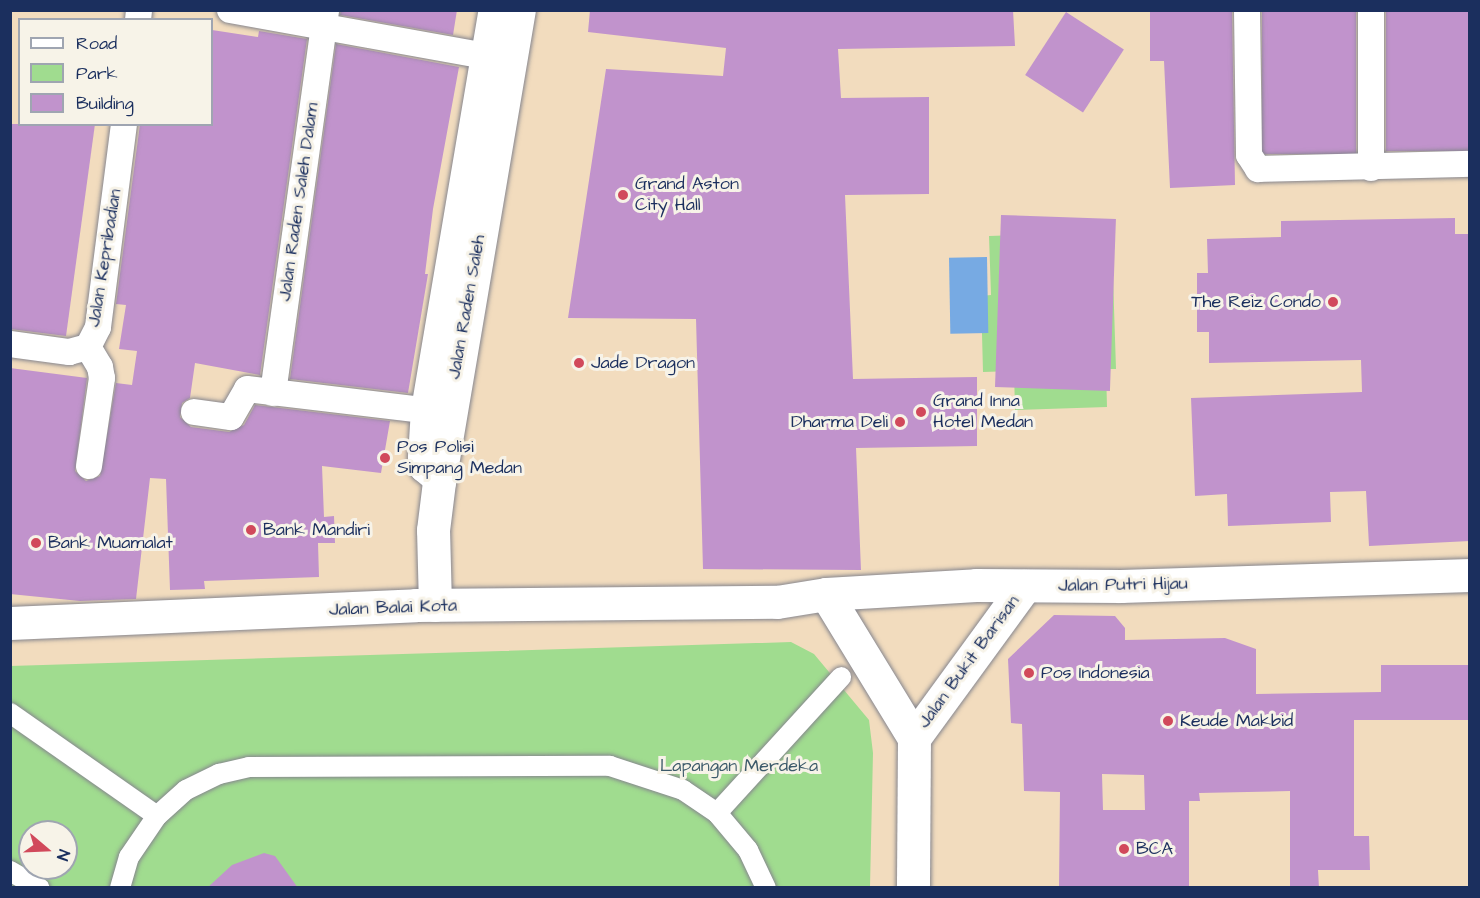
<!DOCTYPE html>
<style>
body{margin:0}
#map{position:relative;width:1480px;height:898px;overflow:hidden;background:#f2dcbe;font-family:"Architects Daughter",sans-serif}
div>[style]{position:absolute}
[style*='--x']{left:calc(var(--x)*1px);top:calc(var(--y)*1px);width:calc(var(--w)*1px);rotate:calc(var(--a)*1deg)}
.green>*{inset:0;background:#a0dc8f}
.water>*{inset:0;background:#77aae3;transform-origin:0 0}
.building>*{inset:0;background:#c193cc;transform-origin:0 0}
.roads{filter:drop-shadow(0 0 2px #86868e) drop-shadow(0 0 2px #86868e)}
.pedestrian>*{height:20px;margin:-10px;padding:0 10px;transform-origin:10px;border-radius:10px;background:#fff}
.minor>*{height:26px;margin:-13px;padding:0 13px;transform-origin:13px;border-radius:13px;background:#fff}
.primary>*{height:33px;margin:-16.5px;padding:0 16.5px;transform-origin:16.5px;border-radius:16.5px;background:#fff}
.dots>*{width:16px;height:16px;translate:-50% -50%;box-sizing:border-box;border:3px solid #f7f3e8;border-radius:50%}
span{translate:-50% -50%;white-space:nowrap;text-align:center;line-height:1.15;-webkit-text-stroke:6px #f7f3e8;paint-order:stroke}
.poi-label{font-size:18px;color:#1b2f5e}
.left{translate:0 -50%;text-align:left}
.right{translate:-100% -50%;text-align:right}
.street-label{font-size:18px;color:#1b2f5e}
.park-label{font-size:18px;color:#3c5a6a}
.frame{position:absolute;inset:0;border:12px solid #1b2f5e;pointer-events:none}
.legend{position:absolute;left:18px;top:18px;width:195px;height:108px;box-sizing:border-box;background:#f7f3e8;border:2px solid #9fa5b1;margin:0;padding:8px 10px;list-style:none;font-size:18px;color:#1b2f5e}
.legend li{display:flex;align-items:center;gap:12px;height:30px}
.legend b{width:30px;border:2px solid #9fa5b1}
.north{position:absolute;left:18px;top:820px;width:60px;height:60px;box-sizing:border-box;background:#f7f3e8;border:2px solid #9fa5b1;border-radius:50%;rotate:109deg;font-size:16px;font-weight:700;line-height:24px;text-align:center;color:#1b2f5e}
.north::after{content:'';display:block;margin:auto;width:21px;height:27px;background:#d1495b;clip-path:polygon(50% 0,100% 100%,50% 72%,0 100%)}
</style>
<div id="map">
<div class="green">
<i style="clip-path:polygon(1103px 232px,1105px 277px,1113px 277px,1116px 369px,1106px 369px,1107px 407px,1015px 410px,1014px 371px,983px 372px,981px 296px,991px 295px,989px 236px)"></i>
<i style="clip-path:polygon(evenodd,791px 642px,814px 654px,869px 720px,873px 753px,870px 887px,11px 887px,10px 666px,791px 642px,30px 832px,66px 832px,66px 868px,30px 868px,30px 832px)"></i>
</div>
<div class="water">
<i style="left:987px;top:257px;width:76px;height:38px;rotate:89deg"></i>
</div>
<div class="building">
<i style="clip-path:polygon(341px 10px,457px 10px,453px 35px,340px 15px)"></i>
<i style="clip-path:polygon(590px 10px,1013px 10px,1015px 46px,838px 49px,841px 98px,929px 97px,929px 194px,845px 195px,853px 379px,977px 377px,977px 446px,856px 448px,861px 570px,703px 569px,696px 319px,568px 318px,606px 69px,723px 76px,726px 48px,588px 32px)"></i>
<i style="clip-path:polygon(1150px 10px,1232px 10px,1235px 185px,1170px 188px,1164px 61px,1150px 61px)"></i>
<i style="left:1262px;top:10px;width:94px;height:144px"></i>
<i style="left:1386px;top:10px;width:84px;height:141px"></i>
<i style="left:1066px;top:12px;width:69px;height:75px;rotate:33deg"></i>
<i style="clip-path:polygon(212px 30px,258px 37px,259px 31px,307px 39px,260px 375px,195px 363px,190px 398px,182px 403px,180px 417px,191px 427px,229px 432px,244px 425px,255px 405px,390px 421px,381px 473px,322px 466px,324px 517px,334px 516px,335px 543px,318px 543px,319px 577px,204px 581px,205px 589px,170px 590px,166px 479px,150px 478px,136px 599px,80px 601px,10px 594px,10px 368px,87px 378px,75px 471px,86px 481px,100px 476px,116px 383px,132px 385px,137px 351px,119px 349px,126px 305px,116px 304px,140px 124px,212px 124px)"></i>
<i style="clip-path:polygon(336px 44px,459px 67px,433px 209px,425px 274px,428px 274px,408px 393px,290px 379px)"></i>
<i style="clip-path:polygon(10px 124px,95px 124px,66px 336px,10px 329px)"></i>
<i style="left:1001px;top:215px;width:115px;height:172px;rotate:2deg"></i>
<i style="clip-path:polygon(1455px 218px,1455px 234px,1470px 234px,1470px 541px,1369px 546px,1366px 491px,1330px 492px,1331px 522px,1228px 526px,1227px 494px,1195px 496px,1191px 398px,1362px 392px,1361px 360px,1209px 363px,1209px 332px,1197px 332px,1197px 273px,1208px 273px,1207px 239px,1281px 237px,1281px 221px)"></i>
<i style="clip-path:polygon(evenodd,1054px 615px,1115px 616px,1125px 628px,1125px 640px,1225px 638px,1256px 649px,1256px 694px,1381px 692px,1381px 665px,1470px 665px,1470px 720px,1354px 720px,1354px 836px,1369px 836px,1370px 870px,1318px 870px,1319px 888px,1290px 888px,1290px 791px,1199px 793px,1200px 801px,1189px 801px,1189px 888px,1059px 888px,1060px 792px,1024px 791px,1022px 724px,1011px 723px,1008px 659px,1054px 615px,1102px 774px,1144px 775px,1145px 810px,1103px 810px,1102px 774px)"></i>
<i style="clip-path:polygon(264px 853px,275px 856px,298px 888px,207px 888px,232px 865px)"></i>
</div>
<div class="roads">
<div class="pedestrian">
<i style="--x:10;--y:713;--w:179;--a:35"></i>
<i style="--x:717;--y:813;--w:184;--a:-47.6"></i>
<i style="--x:10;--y:871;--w:34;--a:30"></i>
<i style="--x:120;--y:888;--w:32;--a:-74"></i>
<i style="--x:129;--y:857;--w:50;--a:-55.7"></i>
<i style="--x:157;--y:816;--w:39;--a:-42"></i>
<i style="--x:186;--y:790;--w:37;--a:-26"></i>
<i style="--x:219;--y:774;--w:31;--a:-13"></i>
<i style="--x:249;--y:767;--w:361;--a:-0.2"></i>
<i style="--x:610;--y:766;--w:77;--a:18.2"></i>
<i style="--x:683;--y:790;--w:41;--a:34.1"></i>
<i style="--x:717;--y:813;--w:48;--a:50"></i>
<i style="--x:748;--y:850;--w:42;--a:64.7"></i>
</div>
<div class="minor">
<i style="--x:230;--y:10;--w:276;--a:10.2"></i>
<i style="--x:1247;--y:10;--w:145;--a:89.2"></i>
<i style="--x:1249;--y:155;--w:17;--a:57"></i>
<i style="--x:1258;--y:169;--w:212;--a:-1.4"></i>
<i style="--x:1371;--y:10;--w:158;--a:90"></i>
<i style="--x:138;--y:20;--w:10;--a:-84"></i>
<i style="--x:10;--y:344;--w:60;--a:7.7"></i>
<i style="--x:69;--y:352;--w:20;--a:-15"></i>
<i style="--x:88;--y:347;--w:22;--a:-63"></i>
<i style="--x:98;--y:327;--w:205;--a:-82.7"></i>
<i style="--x:88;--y:347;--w:23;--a:59"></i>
<i style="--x:100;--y:367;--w:11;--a:80"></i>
<i style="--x:102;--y:378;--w:89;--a:98.4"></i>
<i style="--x:273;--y:393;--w:387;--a:-82.1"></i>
<i style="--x:424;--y:410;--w:48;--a:93.6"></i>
<i style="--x:421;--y:458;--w:11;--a:80"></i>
<i style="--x:423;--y:469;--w:21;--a:39"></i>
<i style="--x:194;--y:412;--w:37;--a:8"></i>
<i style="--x:231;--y:417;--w:32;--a:-60"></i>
<i style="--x:247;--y:389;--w:178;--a:6.8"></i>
<i style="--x:424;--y:410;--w:406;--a:-80.4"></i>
</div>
<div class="primary">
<i style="--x:826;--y:594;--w:169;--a:58.6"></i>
<i style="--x:914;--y:738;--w:150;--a:90.4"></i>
<i style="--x:435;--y:605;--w:75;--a:-91.5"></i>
<i style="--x:433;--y:530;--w:48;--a:-82.9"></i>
<i style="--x:439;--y:482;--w:479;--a:-80.4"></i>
<i style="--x:10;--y:623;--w:406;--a:-2.5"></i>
<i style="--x:416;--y:605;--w:361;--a:-0.5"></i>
<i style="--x:777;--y:602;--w:50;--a:-9.3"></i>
<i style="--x:826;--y:594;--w:150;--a:-3.4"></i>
<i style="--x:976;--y:585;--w:145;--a:0.4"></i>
<i style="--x:1121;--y:586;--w:349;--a:-1.8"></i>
<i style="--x:914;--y:738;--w:188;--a:-53.9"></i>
</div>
</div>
<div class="dots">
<i style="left:623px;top:195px;background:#d1495b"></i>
<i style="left:1333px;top:302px;background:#d1495b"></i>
<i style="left:579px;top:363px;background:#d1495b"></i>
<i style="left:921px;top:412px;background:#d1495b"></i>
<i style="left:900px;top:422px;background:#d1495b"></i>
<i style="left:385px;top:458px;background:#d1495b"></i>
<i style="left:251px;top:530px;background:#d1495b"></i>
<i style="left:36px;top:543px;background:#d1495b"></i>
<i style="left:1029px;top:673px;background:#d1495b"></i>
<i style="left:1168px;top:721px;background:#d1495b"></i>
<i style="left:1124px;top:849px;background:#d1495b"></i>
</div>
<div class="poi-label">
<span class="left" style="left:635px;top:195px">Grand Aston<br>City Hall</span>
<span class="right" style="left:1321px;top:302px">The Reiz Condo</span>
<span class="left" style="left:591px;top:363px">Jade Dragon</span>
<span class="left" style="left:933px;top:412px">Grand Inna<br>Hotel Medan</span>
<span class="right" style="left:888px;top:422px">Dharma Deli</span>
<span class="left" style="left:397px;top:458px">Pos Polisi<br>Simpang Medan</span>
<span class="left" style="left:263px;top:530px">Bank Mandiri</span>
<span class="left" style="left:48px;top:543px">Bank Muamalat</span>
<span class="left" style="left:1041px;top:673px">Pos Indonesia</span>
<span class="left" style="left:1180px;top:721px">Keude Makbid</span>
<span class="left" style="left:1136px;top:849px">BCA</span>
</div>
<div class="street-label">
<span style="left:299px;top:202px;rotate:-82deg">Jalan Raden Saleh Dalam</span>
<span style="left:105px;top:258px;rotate:-81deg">Jalan Kepribadian</span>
<span style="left:467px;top:307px;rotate:-80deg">Jalan Raden Saleh</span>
<span style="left:1123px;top:585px;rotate:-1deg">Jalan Putri Hijau</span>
<span style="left:393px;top:608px;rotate:-2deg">Jalan Balai Kota</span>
<span style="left:969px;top:662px;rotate:-54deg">Jalan Bukit Barisan</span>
</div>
<div class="park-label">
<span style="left:739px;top:766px">Lapangan Merdeka</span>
</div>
<div class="frame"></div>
<ul class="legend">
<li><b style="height:8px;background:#fff"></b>Road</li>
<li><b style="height:16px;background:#a0dc8f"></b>Park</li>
<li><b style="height:16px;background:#c193cc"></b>Building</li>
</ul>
<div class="north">N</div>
</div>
